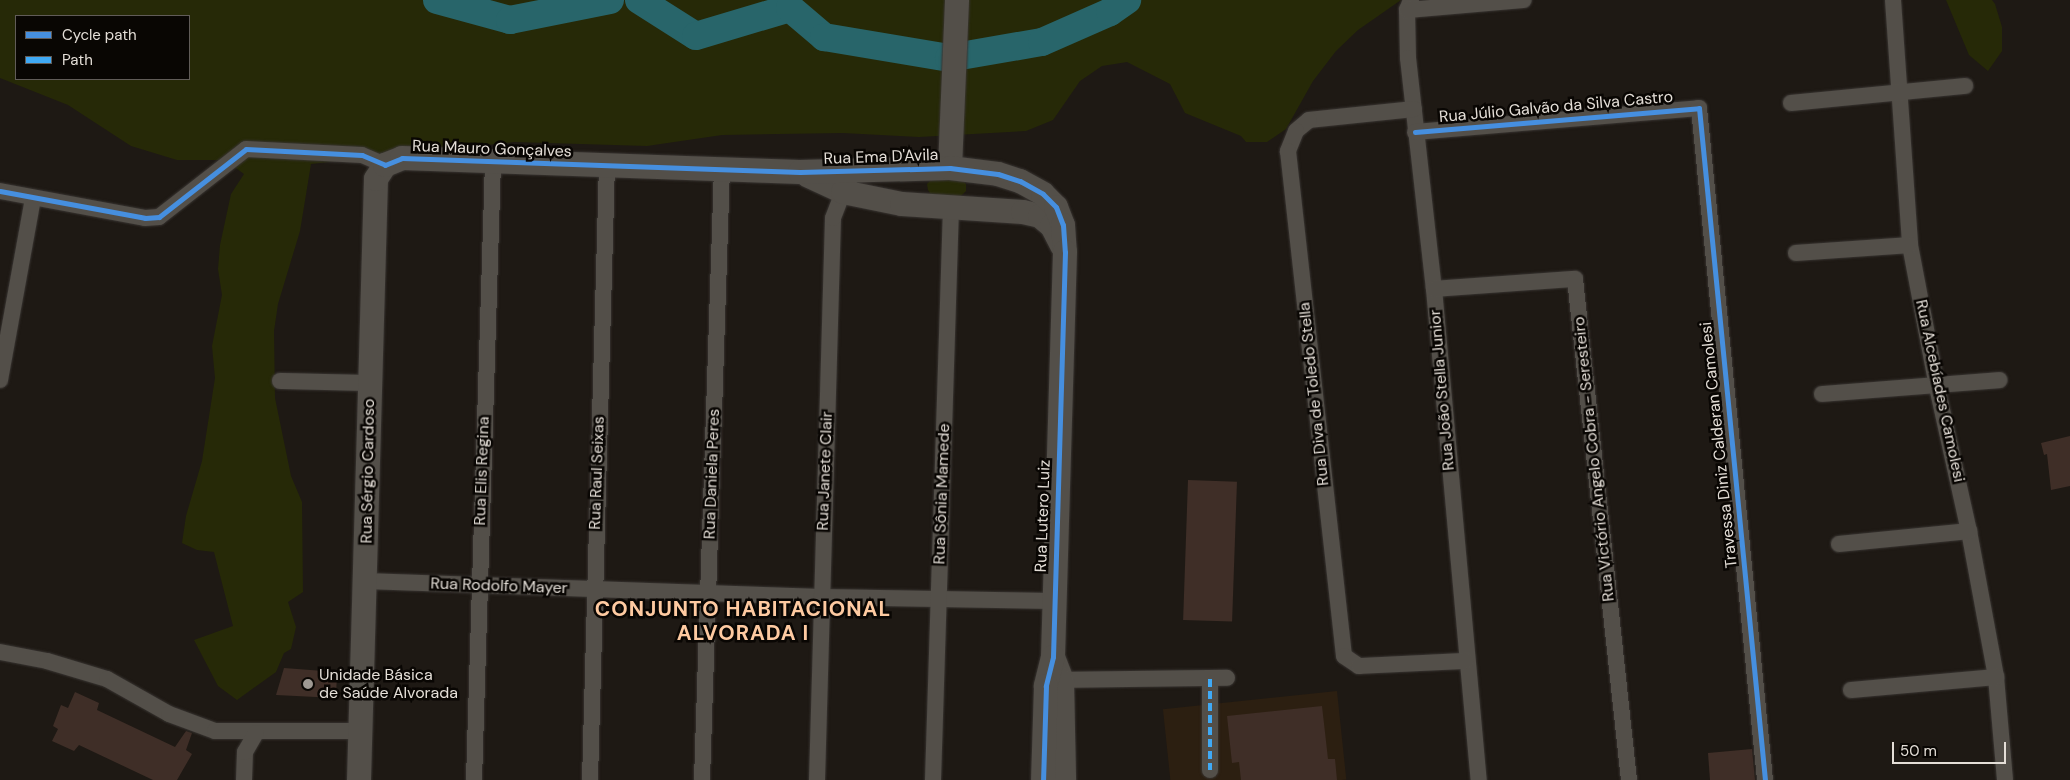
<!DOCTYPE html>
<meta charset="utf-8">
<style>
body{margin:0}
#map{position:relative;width:2070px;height:780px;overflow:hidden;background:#1e1914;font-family:"DM Sans",sans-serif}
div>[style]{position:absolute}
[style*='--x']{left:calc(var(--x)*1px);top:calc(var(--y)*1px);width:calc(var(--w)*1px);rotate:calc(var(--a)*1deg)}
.built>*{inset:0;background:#2c1f11;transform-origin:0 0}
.green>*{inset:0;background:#262907}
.river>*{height:28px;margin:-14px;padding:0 14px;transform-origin:14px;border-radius:14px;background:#28656a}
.building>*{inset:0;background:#3f2e27;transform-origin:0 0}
.roads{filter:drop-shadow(0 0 1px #383431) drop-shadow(0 0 1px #383431)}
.street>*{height:16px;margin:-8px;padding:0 8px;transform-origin:8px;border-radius:8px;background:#534f49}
.secondary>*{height:24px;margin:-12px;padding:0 12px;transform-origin:12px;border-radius:12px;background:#534f49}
.quiet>*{height:4px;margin-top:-2px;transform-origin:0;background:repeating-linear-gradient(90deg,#3fa9f5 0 8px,transparent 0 12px)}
.cycleway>*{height:5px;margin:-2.5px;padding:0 2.5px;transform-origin:2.5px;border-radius:2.5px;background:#468fdf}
.dots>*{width:14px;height:14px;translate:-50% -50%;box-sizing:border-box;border:2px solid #090603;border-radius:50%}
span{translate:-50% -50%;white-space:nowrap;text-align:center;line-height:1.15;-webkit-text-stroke:5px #090603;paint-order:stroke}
.street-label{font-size:16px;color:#e4ded7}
.poi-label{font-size:16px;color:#e4ded7}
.left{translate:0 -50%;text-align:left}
.district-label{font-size:21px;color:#fecaa1;font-weight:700;letter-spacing:1px}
.legend{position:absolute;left:15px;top:15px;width:175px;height:65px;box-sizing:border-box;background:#090603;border:1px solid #615c58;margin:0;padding:6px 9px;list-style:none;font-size:15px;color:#e4ded7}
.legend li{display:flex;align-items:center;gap:10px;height:25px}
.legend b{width:25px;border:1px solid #615c58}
.scale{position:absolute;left:1892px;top:742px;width:114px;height:22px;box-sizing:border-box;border:2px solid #e4ded7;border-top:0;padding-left:6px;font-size:15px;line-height:18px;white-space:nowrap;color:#e4ded7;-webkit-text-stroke:4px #090603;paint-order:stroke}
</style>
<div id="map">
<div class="built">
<i style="left:1337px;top:691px;width:89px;height:175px;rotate:84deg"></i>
</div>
<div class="green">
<i style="clip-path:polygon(evenodd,0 0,1401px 0,1358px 30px,1336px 51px,1313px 81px,1286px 129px,1267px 142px,1246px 142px,1241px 136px,1185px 113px,1170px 84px,1127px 62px,1102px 66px,1080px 81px,1053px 120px,1026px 131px,919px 137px,843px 133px,722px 135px,647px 146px,514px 142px,311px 164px,300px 231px,278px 304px,274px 331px,275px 398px,291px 476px,302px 502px,303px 592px,288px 602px,296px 627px,291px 649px,284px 653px,276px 672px,237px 700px,218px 686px,194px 640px,233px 626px,214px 552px,197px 550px,182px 543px,186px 516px,202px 461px,215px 378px,212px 346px,222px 295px,218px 269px,220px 245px,231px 194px,244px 174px,225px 160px,177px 160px,131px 146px,68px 105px,0 78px,0 0,16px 16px,189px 16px,189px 79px,16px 79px,16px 16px)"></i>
<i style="clip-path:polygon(1946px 0,1992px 0,1995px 4px,2002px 27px,2002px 51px,1988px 71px,1969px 55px)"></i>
<i style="clip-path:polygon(961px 178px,966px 184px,966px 191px,959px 198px,931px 195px,928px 190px,927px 184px,931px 180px)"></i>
</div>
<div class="river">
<i style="--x:437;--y:0;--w:76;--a:15.3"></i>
<i style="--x:510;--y:20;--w:102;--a:-11.3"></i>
<i style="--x:639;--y:0;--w:67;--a:32.3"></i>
<i style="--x:696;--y:36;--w:98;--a:-16.6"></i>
<i style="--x:790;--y:8;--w:45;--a:40.5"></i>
<i style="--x:824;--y:37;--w:127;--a:9.5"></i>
<i style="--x:949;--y:58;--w:94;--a:-9.8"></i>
<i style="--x:1042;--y:42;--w:74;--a:-23.8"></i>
<i style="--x:1110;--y:12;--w:21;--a:-35"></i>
</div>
<div class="building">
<i style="clip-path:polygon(2070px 436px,2070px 486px,2051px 490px,2047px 454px,2044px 455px,2041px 443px)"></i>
<i style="left:1188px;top:480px;width:49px;height:140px;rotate:2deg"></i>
<i style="clip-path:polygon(284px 668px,337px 672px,336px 698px,276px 695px)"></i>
<i style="clip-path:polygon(75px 692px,99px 703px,97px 710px,175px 747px,186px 731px,192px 733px,186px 750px,192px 754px,177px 780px,153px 780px,79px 745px,74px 751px,52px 741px,58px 729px,53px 726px,61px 705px,68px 708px)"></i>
<i style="clip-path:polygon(1322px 706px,1328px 759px,1335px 759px,1337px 780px,1241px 780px,1239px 762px,1232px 763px,1227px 716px)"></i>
<i style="clip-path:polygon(1752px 749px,1755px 780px,1710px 780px,1708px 753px)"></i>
</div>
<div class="roads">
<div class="street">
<i style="--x:1411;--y:0;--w:11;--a:112"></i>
<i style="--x:1407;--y:10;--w:48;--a:88.8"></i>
<i style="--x:1408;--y:58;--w:232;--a:83.6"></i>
<i style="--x:1434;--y:289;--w:493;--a:84.8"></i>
<i style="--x:1893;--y:0;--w:246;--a:86"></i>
<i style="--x:1910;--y:245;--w:145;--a:79.2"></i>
<i style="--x:1937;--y:387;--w:148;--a:77.5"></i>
<i style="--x:1969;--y:531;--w:148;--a:79.5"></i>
<i style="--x:1996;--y:677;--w:103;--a:85"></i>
<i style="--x:1407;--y:10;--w:117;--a:-4.9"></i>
<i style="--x:1791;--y:103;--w:175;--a:-5.6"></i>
<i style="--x:1414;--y:109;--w:106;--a:174"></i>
<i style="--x:1309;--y:120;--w:17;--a:140"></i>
<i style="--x:1296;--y:131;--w:22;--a:112"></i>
<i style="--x:1288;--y:151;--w:508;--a:83.67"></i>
<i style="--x:1344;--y:656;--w:18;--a:34"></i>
<i style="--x:1359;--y:666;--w:107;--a:-2.7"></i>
<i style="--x:1415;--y:132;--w:285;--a:-4.8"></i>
<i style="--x:1699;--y:108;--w:675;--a:84.39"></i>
<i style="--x:0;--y:191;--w:147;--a:10.5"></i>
<i style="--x:145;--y:218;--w:14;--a:-4"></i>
<i style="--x:159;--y:217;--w:110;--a:-38"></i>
<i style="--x:246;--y:149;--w:116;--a:3"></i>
<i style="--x:362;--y:155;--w:25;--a:23"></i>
<i style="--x:1796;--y:253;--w:114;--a:-4"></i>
<i style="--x:1434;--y:289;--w:141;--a:-4.1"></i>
<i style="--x:1575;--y:279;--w:504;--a:83.85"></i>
<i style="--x:0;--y:380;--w:185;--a:-79.7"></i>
<i style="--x:280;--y:381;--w:90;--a:1.3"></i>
<i style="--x:1822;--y:394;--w:178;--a:-4.5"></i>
<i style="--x:1839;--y:544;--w:131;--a:-5.7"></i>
<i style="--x:365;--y:581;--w:456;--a:2"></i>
<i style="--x:821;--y:597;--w:232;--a:1"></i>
<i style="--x:0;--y:652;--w:48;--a:10.8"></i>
<i style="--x:47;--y:661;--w:63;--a:16.7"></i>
<i style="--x:107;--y:679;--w:71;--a:29.4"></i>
<i style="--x:169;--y:714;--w:49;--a:20.3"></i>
<i style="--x:215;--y:731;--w:145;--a:0"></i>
<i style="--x:1210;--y:679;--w:91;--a:90"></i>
<i style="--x:1052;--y:680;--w:175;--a:-0.7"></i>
<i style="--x:1851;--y:690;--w:146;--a:-5.1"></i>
<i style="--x:244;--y:780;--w:28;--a:-88"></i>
<i style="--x:245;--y:752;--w:22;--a:-60"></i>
<i style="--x:474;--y:780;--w:619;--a:-88.24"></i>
<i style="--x:590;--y:780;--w:615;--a:-88.42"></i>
<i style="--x:702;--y:780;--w:611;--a:-88.13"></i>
<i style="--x:817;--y:780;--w:562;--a:-88.37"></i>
<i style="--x:833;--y:218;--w:28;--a:-69"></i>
<i style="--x:843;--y:192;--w:10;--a:-53"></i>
<i style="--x:933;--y:780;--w:572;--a:-88.2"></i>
</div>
<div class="secondary">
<i style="--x:950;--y:168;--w:168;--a:-87.6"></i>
<i style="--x:807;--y:175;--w:40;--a:25"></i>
<i style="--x:843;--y:192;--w:60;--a:11.5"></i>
<i style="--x:902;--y:204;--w:121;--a:3.8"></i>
<i style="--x:1023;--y:212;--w:17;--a:13"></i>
<i style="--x:1040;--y:216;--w:16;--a:40"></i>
<i style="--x:1052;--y:226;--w:22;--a:63"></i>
<i style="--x:1053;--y:657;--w:26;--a:69"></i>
<i style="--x:1062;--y:681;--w:99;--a:88.8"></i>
<i style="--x:359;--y:780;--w:601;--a:-88.38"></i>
<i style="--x:376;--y:179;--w:17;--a:-57"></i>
<i style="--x:385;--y:165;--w:18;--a:-22"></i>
<i style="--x:402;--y:158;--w:398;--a:2"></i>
<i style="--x:800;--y:172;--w:150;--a:-1.5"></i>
<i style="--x:950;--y:168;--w:48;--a:7.1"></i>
<i style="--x:998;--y:174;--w:23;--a:18"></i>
<i style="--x:1020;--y:181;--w:26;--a:29"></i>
<i style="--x:1043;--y:194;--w:18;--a:45"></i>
<i style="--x:1056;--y:207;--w:19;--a:69"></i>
<i style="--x:1063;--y:225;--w:27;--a:86"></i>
<i style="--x:1065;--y:252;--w:405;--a:91.7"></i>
<i style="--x:1053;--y:657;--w:30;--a:104"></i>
<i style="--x:1046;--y:686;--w:94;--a:91.8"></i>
</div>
</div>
<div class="quiet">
<i style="--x:1210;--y:679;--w:91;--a:90"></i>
</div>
<div class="cycleway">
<i style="--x:1415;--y:132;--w:285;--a:-4.8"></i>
<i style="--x:1699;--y:108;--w:675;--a:84.39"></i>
<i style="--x:0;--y:191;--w:147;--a:10.5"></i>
<i style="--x:145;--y:218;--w:14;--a:-4"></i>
<i style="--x:159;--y:217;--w:110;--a:-38"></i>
<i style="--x:246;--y:149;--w:116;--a:3"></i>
<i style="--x:362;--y:155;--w:25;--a:23"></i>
<i style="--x:385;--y:165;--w:18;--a:-22"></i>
<i style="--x:402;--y:158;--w:398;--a:2"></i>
<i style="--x:800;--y:172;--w:150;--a:-1.5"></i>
<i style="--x:950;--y:168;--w:48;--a:7.1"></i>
<i style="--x:998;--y:174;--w:23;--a:18"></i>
<i style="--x:1020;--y:181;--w:26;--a:29"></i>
<i style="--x:1043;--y:194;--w:18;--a:45"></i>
<i style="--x:1056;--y:207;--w:19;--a:69"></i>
<i style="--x:1063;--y:225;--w:27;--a:86"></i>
<i style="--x:1065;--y:252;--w:405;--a:91.7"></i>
<i style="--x:1053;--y:657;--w:30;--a:104"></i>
<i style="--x:1046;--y:686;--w:94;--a:91.8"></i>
</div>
<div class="dots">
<i style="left:308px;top:684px;background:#9f9993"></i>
</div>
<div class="street-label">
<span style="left:1556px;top:107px;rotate:-5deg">Rua Júlio Galvão da Silva Castro</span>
<span style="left:492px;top:149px;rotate:2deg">Rua Mauro Gonçalves</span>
<span style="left:881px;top:157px;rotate:-2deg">Rua Ema D'Avila</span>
<span style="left:1442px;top:390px;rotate:-95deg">Rua João Stella Junior</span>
<span style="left:1940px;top:391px;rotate:78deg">Rua Alcebíades Camolesi</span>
<span style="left:1314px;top:394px;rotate:-96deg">Rua Diva de Toledo Stella</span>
<span style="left:1719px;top:445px;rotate:-96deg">Travessa Diniz Calderan Camolesi</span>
<span style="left:1594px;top:459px;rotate:-96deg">Rua Victório Angelo Cobra - Seresteiro</span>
<span style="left:368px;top:471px;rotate:-89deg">Rua Sérgio Cardoso</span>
<span style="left:482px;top:471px;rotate:-88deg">Rua Elis Regina</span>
<span style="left:825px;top:471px;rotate:-88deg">Rua Janete Clair</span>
<span style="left:597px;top:473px;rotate:-88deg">Rua Raul Seixas</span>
<span style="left:712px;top:474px;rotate:-88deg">Rua Daniela Peres</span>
<span style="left:942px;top:494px;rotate:-88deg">Rua Sônia Mamede</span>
<span style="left:1043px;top:516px;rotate:-88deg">Rua Lutero Luiz</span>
<span style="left:499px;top:586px;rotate:2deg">Rua Rodolfo Mayer</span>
</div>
<div class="poi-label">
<span class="left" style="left:319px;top:684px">Unidade Básica<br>de Saúde Alvorada</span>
</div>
<div class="district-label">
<span style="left:743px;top:621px">CONJUNTO HABITACIONAL<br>ALVORADA I</span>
</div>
<ul class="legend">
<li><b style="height:6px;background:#468fdf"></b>Cycle path</li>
<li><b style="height:6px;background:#3fa9f5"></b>Path</li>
</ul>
<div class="scale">50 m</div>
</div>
